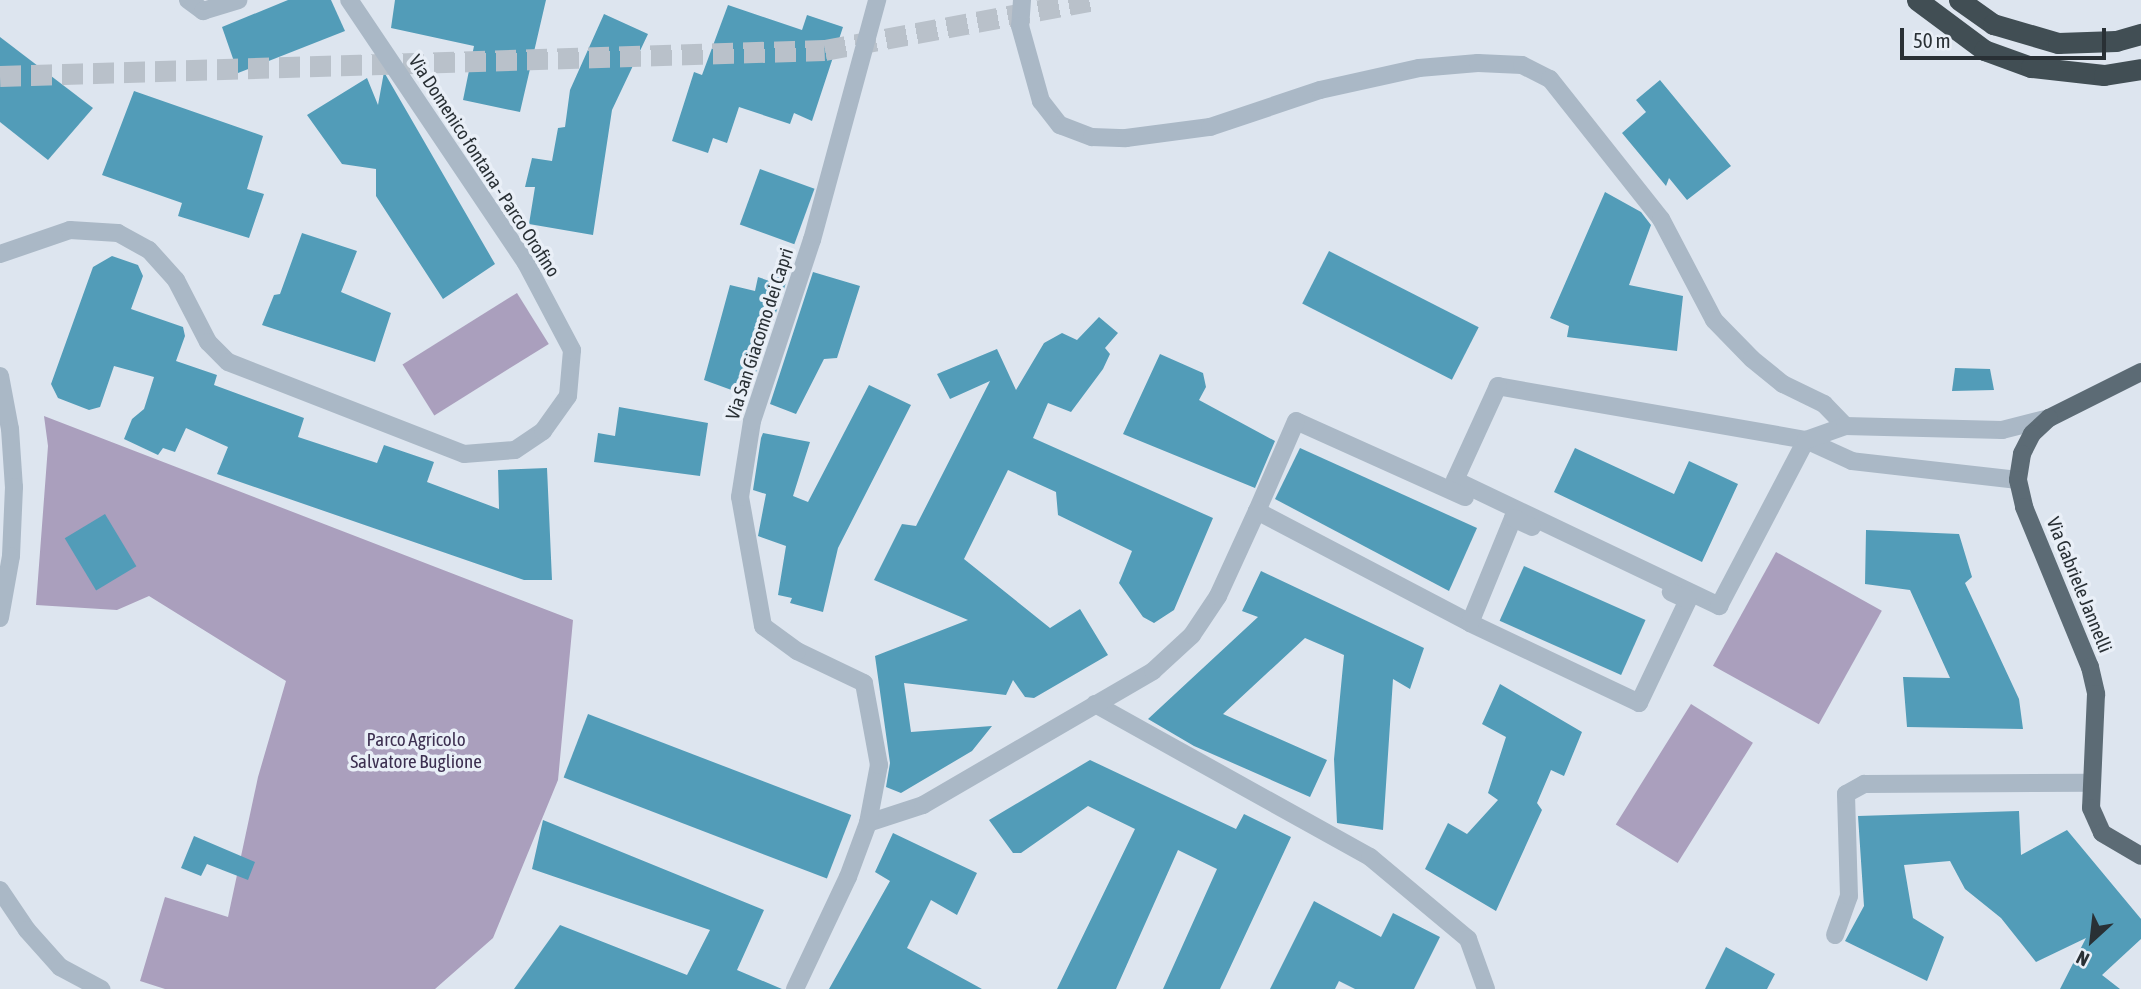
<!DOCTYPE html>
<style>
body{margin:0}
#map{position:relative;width:2141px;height:989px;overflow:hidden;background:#dde5ef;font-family:"Asap Condensed",sans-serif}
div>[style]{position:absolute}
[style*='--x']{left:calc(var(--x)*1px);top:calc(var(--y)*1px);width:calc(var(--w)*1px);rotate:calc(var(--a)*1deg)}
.green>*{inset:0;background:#aa9fbd;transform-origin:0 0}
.building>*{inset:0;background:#529cb8;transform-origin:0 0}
.highway-tunnel>*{height:21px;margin-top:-10.5px;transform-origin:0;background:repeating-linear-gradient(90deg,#b9c1ca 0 21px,transparent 0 31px)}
.minor>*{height:18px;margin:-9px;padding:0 9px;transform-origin:9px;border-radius:9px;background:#aab8c6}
.major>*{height:18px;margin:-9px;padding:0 9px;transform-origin:9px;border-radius:9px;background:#5c6b75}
.highway>*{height:21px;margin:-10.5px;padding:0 10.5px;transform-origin:10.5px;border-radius:10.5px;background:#414e54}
span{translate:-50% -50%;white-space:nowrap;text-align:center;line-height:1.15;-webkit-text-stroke:7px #e9eff7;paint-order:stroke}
.street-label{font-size:19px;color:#293035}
.park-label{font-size:19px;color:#3c2f50}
.north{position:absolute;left:2057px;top:905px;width:70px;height:70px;-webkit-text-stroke:5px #e9eff7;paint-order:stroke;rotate:207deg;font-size:19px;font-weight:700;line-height:28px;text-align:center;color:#293035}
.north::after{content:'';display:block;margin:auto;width:24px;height:32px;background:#293035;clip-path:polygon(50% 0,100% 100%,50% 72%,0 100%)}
.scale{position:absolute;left:1900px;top:28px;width:206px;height:32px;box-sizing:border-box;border:4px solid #293035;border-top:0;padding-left:9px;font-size:21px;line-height:24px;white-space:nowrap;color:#293035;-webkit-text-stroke:5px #e9eff7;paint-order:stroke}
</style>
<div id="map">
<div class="green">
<i style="left:517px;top:293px;width:60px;height:135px;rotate:58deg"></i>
<i style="clip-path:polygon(44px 416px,573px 620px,558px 780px,493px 938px,435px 989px,165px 989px,140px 981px,165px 897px,228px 917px,258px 777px,286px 681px,149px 596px,117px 610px,36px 605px,48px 446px)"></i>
<i style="left:1776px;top:552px;width:121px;height:130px;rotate:29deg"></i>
<i style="left:1691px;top:704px;width:73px;height:142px;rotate:32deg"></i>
</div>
<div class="building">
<i style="clip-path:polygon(288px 0,331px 0,345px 31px,238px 73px,222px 27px)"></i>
<i style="clip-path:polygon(395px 0,546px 0,520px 112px,463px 100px,474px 46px,391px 28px)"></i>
<i style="clip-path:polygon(728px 5px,802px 30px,807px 15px,843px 27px,812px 121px,794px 113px,790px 124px,739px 107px,727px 143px,713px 138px,708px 153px,672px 141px,694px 72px,702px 75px)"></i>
<i style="clip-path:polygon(604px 14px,648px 34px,612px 110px,593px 235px,529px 224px,535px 187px,525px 187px,532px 158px,552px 161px,558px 128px,565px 127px,570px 90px)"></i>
<i style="clip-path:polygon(0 37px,93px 108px,48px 160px,0 122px)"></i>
<i style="clip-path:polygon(384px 72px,495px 264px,443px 299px,376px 196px,376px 169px,342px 164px,307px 115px,367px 78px,378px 105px)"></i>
<i style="clip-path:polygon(1660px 80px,1731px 166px,1687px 200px,1669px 178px,1666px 186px,1622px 133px,1646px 112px,1636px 100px)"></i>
<i style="clip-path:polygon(134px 91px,263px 136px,247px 189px,264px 194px,249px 238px,178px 216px,182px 203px,102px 175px)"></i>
<i style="left:760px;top:169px;width:58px;height:59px;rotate:20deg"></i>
<i style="clip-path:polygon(1605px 192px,1641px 212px,1651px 225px,1629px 285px,1683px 296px,1677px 351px,1567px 337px,1569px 326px,1550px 318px)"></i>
<i style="clip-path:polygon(302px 233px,357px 251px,341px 292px,391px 313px,375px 362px,262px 325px,274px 295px,280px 294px)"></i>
<i style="left:1329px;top:251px;width:168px;height:59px;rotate:27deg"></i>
<i style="clip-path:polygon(112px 256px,138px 265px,143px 276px,131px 309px,183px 327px,185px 336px,176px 361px,217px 375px,214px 385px,304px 418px,298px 437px,377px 463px,384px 445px,434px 462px,427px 482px,499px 509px,498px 470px,547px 468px,552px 580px,524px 580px,217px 474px,228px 447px,186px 428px,175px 452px,163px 448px,158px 455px,124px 439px,132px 419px,144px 409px,154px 377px,114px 366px,100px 407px,89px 410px,58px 398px,51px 384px,93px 267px)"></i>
<i style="clip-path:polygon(780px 262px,792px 265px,748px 396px,704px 380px,730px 285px,755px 291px,758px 277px,775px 283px)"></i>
<i style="clip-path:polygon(813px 272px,860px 286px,837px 358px,824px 359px,796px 414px,770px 404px)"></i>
<i style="clip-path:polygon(1099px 317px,1118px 333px,1105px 348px,1110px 354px,1103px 369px,1071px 412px,1048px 403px,1033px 438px,1213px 518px,1174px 610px,1154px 623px,1143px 617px,1119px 583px,1132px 551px,1058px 515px,1056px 492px,1008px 470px,964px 559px,1050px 628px,1080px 609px,1108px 655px,1034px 698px,1025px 697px,1013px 680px,1006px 695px,904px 683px,911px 732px,992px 726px,972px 751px,901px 793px,886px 787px,890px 763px,875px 656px,968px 620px,874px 580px,902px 524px,916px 526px,990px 381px,950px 399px,937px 374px,997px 349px,1016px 390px,1044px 343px,1062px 333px,1077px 340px)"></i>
<i style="clip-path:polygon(1160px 354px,1203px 373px,1206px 387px,1199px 400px,1275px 441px,1255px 488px,1123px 434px)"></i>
<i style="clip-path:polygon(1955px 368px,1990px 369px,1994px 390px,1952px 391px)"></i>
<i style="clip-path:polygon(869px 385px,911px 405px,838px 548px,823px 612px,790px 603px,792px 598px,778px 595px,786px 546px,758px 536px,766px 494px,753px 490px,761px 438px,763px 433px,810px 442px,793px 496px,808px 502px)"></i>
<i style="clip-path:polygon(619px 407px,708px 423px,700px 476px,594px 462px,598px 433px,615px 436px)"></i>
<i style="clip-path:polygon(1300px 448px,1477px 528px,1449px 591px,1275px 499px)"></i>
<i style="clip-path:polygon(1575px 448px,1674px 494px,1689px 461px,1738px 484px,1702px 562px,1554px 492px)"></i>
<i style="left:105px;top:514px;width:61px;height:47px;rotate:59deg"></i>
<i style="clip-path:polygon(1866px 530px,1959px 534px,1972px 577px,1965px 583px,2019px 699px,2023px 729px,1907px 727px,1903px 677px,1950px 678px,1910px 590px,1865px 584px)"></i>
<i style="left:1524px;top:566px;width:133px;height:60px;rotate:24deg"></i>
<i style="clip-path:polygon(1261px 571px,1424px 648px,1410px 689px,1393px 679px,1383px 830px,1337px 823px,1334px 759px,1344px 655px,1305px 638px,1223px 714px,1327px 760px,1310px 797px,1194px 746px,1148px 719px,1258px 617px,1242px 611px)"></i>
<i style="clip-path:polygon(1500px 684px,1582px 732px,1564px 776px,1551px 770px,1537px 803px,1542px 810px,1496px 911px,1425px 869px,1448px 823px,1467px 834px,1498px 800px,1488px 793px,1506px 737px,1482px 724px)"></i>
<i style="left:588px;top:714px;width:282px;height:68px;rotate:21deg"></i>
<i style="clip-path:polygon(1090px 760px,1236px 829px,1244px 814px,1291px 837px,1220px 989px,1163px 989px,1217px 869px,1178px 850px,1116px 989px,1057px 989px,1135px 829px,1088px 806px,1021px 853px,1013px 853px,989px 820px)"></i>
<i style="clip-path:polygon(2019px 811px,2021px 855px,2067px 830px,2141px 919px,2141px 939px,2102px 975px,2120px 989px,2060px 989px,2086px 938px,2036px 962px,2001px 918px,1965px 889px,1950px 861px,1904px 865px,1913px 918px,1944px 937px,1927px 981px,1845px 941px,1864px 906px,1858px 816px)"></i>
<i style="clip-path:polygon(543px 820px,764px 910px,737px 970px,782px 989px,514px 989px,560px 925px,687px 975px,710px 930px,532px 869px)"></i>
<i style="clip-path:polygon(893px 833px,977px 873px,957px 915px,931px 900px,907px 948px,982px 989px,829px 989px,890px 881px,875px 872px)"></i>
<i style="clip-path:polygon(194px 836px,255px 862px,248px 880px,207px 864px,201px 876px,181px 868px)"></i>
<i style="clip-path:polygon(1314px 901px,1381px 937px,1393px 913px,1440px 937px,1414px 989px,1355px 989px,1339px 981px,1335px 989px,1270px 989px)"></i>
<i style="clip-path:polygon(1726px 947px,1775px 974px,1767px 989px,1705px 989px)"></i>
</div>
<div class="highway-tunnel">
<i style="--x:0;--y:76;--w:825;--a:-1.81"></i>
<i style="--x:825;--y:50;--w:276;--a:-10.5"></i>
</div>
<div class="minor">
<i style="--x:188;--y:0;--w:19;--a:36"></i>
<i style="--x:203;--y:11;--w:37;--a:-17"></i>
<i style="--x:1022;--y:0;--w:26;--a:94"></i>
<i style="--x:1020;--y:26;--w:78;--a:74.4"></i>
<i style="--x:1041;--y:101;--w:31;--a:52"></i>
<i style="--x:1060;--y:125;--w:34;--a:21"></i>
<i style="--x:1092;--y:137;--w:34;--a:2"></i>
<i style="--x:1126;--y:138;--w:85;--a:-7.5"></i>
<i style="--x:1210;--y:127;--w:116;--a:-18.6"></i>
<i style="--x:1320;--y:90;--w:101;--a:-12.5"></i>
<i style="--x:1419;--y:68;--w:59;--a:-4.8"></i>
<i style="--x:1478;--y:63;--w:44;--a:2.6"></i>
<i style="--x:1522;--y:65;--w:31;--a:27"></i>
<i style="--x:1550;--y:79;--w:179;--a:51.6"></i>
<i style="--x:1661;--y:219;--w:114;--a:62.3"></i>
<i style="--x:1714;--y:320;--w:54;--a:45.7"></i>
<i style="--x:1752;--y:359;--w:40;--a:39"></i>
<i style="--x:1783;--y:384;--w:46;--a:26"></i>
<i style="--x:1824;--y:404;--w:30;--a:46"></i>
<i style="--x:0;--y:254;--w:74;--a:-18.9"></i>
<i style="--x:70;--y:230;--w:48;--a:3.6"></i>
<i style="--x:118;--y:233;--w:35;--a:29"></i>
<i style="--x:149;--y:250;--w:40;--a:48"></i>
<i style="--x:176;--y:280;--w:70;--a:62.7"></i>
<i style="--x:208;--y:342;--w:28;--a:45"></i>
<i style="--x:228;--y:362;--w:253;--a:21.3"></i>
<i style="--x:464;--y:454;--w:51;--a:-4.5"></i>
<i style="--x:515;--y:450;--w:34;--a:-34"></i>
<i style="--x:543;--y:431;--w:43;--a:-54.5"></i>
<i style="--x:568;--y:396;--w:46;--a:-85"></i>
<i style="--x:572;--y:350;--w:98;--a:-117.9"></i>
<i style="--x:526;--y:263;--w:317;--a:-123.9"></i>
<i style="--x:0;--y:376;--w:54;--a:79.3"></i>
<i style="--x:10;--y:429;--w:58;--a:86.1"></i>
<i style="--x:14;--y:487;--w:69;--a:92.5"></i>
<i style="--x:11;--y:556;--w:63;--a:100.1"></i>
<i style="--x:2018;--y:480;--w:167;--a:-173.5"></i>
<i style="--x:1852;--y:461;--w:51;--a:-155.5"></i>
<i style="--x:1806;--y:440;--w:313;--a:-170.1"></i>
<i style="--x:1498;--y:386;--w:103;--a:114.6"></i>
<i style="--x:1455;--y:480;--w:293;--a:25.5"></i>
<i style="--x:1719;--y:606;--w:187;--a:-62.3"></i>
<i style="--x:1806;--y:440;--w:41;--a:-19.7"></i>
<i style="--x:1845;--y:426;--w:157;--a:1.5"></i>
<i style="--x:2002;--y:430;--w:49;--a:-14.3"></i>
<i style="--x:1465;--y:497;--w:185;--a:-155.8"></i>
<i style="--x:1296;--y:421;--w:98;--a:113.4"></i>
<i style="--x:1257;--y:511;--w:241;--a:27.7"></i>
<i style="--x:1470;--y:623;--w:187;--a:25.3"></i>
<i style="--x:1639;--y:703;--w:114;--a:-64.6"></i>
<i style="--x:1688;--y:600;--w:19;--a:-155"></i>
<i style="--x:1470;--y:623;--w:113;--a:-67.7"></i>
<i style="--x:1513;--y:518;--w:21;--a:25"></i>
<i style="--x:1095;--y:704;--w:315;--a:29.1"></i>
<i style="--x:1370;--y:857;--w:128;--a:39.9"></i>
<i style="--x:1468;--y:939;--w:53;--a:70.2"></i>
<i style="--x:868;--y:823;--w:58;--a:-18.1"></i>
<i style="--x:923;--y:805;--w:266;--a:-30.2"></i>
<i style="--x:1153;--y:671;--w:53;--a:-42.7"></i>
<i style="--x:1192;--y:635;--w:47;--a:-56.3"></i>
<i style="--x:1218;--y:596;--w:94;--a:-65.4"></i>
<i style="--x:0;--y:890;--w:48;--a:56"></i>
<i style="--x:27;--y:930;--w:50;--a:48.3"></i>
<i style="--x:60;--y:967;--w:47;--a:28.2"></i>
<i style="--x:1835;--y:935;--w:41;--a:-70.3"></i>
<i style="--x:1849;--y:896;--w:102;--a:-91.7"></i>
<i style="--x:1846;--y:794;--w:21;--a:-29"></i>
<i style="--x:1864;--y:784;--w:226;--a:-0.3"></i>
<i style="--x:795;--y:989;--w:124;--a:-64.7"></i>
<i style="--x:848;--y:877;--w:58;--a:-69.7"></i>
<i style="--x:868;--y:823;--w:59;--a:-79.3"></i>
<i style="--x:879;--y:765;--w:83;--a:-100.4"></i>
<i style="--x:864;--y:683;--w:74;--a:-154.5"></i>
<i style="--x:797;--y:651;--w:42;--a:-143.7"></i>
<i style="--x:763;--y:626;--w:131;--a:-100.1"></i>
<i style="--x:740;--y:497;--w:77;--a:-81"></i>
<i style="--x:752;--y:421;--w:191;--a:-71.7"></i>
<i style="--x:812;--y:240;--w:249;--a:-74.8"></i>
</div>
<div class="major">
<i style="--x:2141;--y:372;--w:103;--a:153.4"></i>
<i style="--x:2049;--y:418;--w:23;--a:137"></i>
<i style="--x:2032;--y:434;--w:22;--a:117"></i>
<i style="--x:2022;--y:454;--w:26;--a:99"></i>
<i style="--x:2018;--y:480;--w:28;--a:77"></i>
<i style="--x:2024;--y:507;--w:173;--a:67.6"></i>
<i style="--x:2090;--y:667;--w:28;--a:77"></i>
<i style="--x:2096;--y:694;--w:114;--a:92.5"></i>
<i style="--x:2091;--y:808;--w:27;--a:66"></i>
<i style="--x:2102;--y:833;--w:45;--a:30.5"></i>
</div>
<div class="highway">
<i style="--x:1917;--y:0;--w:84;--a:36.7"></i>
<i style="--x:1984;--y:50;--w:50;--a:19.9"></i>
<i style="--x:2031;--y:67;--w:73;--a:6.3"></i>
<i style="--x:2104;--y:75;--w:37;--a:-9"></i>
<i style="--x:1959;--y:0;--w:42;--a:35.2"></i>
<i style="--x:1993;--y:24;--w:68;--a:16.3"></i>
<i style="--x:2058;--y:43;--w:58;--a:-2"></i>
<i style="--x:2116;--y:41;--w:26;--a:-16"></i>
</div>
<div class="street-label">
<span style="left:484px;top:166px;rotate:57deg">Via Domenico fontana - Parco Orofino</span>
<span style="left:760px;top:334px;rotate:-72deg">Via San Giacomo dei Capri</span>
<span style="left:2079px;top:585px;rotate:68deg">Via Gabriele Jannelli</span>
</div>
<div class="park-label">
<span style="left:416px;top:751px">Parco Agricolo<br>Salvatore Buglione</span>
</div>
<div class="north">N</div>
<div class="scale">50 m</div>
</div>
